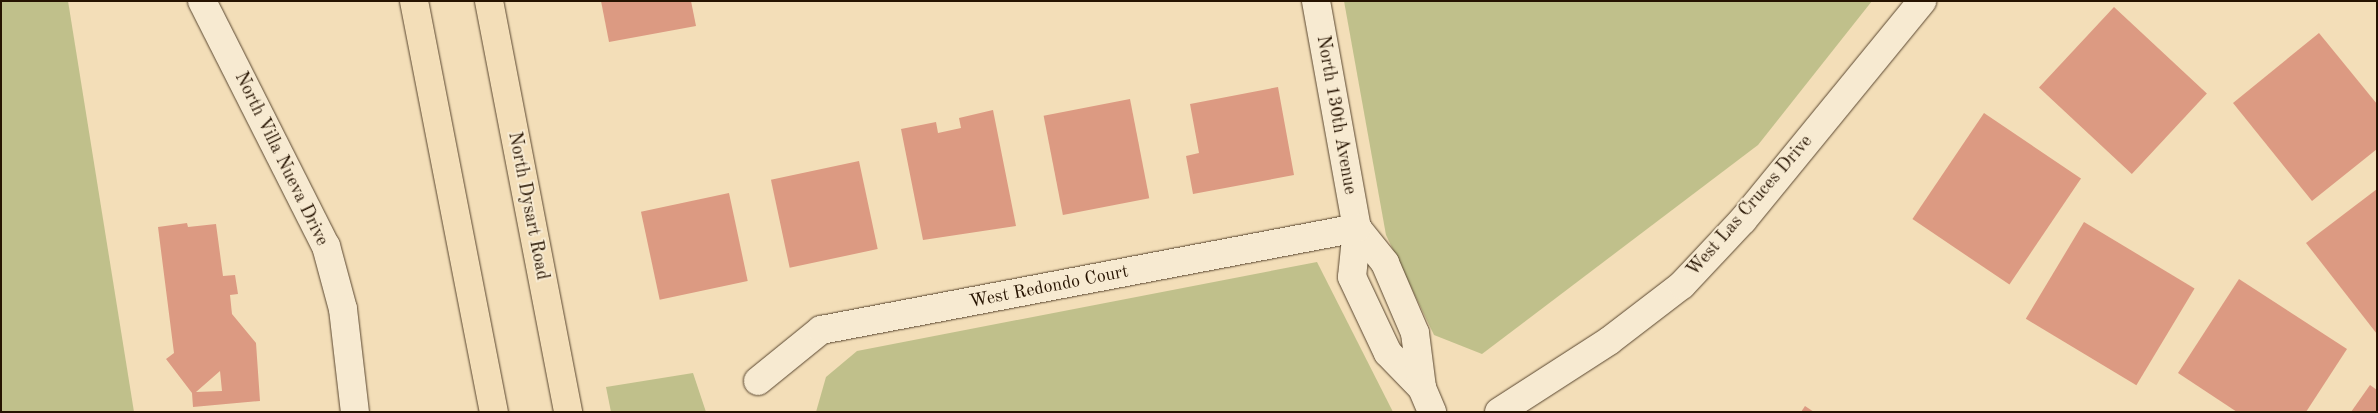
<!DOCTYPE html>
<style>
body{margin:0}
#map{position:relative;width:2378px;height:413px;overflow:hidden;background:#f3deb8;font-family:"Old Standard TT",serif}
div>[style]{position:absolute}
[style*='--x']{left:calc(var(--x)*1px);top:calc(var(--y)*1px);width:calc(var(--w)*1px);rotate:calc(var(--a)*1deg)}
.green>*{inset:0;background:#c0c08b}
.building>*{inset:0;background:#dc9a82;transform-origin:0 0}
.roads{filter:drop-shadow(0 0 1px #59462f) drop-shadow(0 0 1px #59462f)}
.street>*{height:28px;margin:-14px;padding:0 14px;transform-origin:14px;border-radius:14px;background:#f7ead1}
.primary>*{height:28px;margin:-14px;padding:0 14px;transform-origin:14px;border-radius:14px;background:#f3deb8}
span{translate:-50% -50%;white-space:nowrap;text-align:center;line-height:1.15;-webkit-text-stroke:4px #f7ead1;paint-order:stroke}
.street-label{font-size:18px;color:#261301}
.frame{position:absolute;inset:0;border:2px solid #261301;pointer-events:none}
</style>
<div id="map">
<div class="green">
<i style="clip-path:polygon(1px 1px,68px 1px,134px 412px,1px 412px)"></i>
<i style="clip-path:polygon(1344px 1px,1872px 1px,1758px 145px,1482px 354px,1434px 335px,1386px 235px)"></i>
<i style="clip-path:polygon(1317px 262px,1393px 412px,816px 412px,826px 377px,857px 351px)"></i>
<i style="clip-path:polygon(693px 373px,706px 412px,611px 412px,606px 387px)"></i>
</div>
<div class="building">
<i style="clip-path:polygon(601px 1px,691px 1px,696px 26px,609px 42px)"></i>
<i style="left:2114px;top:7px;width:127px;height:110px;rotate:43deg"></i>
<i style="clip-path:polygon(2319px 33px,2377px 104px,2377px 149px,2312px 201px,2233px 103px)"></i>
<i style="clip-path:polygon(1278px 87px,1294px 175px,1193px 194px,1186px 156px,1199px 153px,1190px 104px)"></i>
<i style="left:1130px;top:99px;width:101px;height:88px;rotate:79deg"></i>
<i style="clip-path:polygon(993px 110px,1016px 226px,923px 240px,901px 129px,936px 122px,938px 133px,961px 128px,959px 118px)"></i>
<i style="left:1984px;top:113px;width:117px;height:128px;rotate:34deg"></i>
<i style="left:859px;top:161px;width:90px;height:90px;rotate:78deg"></i>
<i style="clip-path:polygon(2377px 189px,2377px 334px,2306px 243px)"></i>
<i style="left:729px;top:193px;width:90px;height:90px;rotate:78deg"></i>
<i style="left:2084px;top:222px;width:129px;height:113px;rotate:31deg"></i>
<i style="clip-path:polygon(evenodd,187px 223px,188px 227px,216px 224px,223px 276px,235px 275px,238px 294px,230px 295px,232px 314px,256px 343px,260px 401px,193px 407px,192px 393px,166px 359px,174px 353px,158px 227px,187px 223px,220px 371px,222px 391px,196px 392px,220px 371px)"></i>
<i style="clip-path:polygon(2239px 279px,2347px 349px,2306px 412px,2237px 412px,2178px 373px)"></i>
<i style="clip-path:polygon(2370px 385px,2377px 390px,2377px 412px,2351px 412px)"></i>
<i style="clip-path:polygon(1805px 406px,1814px 412px,1801px 412px)"></i>
</div>
<div class="roads">
<div class="street">
<i style="--x:202;--y:1;--w:275;--a:63.2"></i>
<i style="--x:326;--y:246;--w:65;--a:74.9"></i>
<i style="--x:343;--y:309;--w:104;--a:83.4"></i>
<i style="--x:1316;--y:1;--w:231;--a:79.8"></i>
<i style="--x:1357;--y:228;--w:49;--a:95.8"></i>
<i style="--x:1352;--y:277;--w:84;--a:64.7"></i>
<i style="--x:1388;--y:353;--w:49;--a:45.8"></i>
<i style="--x:1357;--y:228;--w:45;--a:51.3"></i>
<i style="--x:1385;--y:263;--w:76;--a:66.8"></i>
<i style="--x:1415;--y:333;--w:55;--a:82.7"></i>
<i style="--x:1422;--y:388;--w:26;--a:67"></i>
<i style="--x:758;--y:381;--w:81;--a:-39"></i>
<i style="--x:821;--y:330;--w:546;--a:-10.77"></i>
<i style="--x:1499;--y:412;--w:131;--a:-32.8"></i>
<i style="--x:1609;--y:341;--w:92;--a:-37.5"></i>
<i style="--x:1682;--y:285;--w:89;--a:-46.8"></i>
<i style="--x:1743;--y:220;--w:283;--a:-50.7"></i>
</div>
<div class="primary">
<i style="--x:414;--y:1;--w:419;--a:79"></i>
<i style="--x:489;--y:1;--w:419;--a:79.1"></i>
</div>
</div>
<div class="street-label">
<span style="left:1336px;top:115px;rotate:80deg">North 130th Avenue</span>
<span style="left:281px;top:159px;rotate:64deg">North Villa Nueva Drive</span>
<span style="left:528px;top:206px;rotate:79deg">North Dysart Road</span>
<span style="left:1750px;top:206px;rotate:-49deg">West Las Cruces Drive</span>
<span style="left:1049px;top:287px;rotate:-11deg">West Redondo Court</span>
</div>
<div class="frame"></div>
</div>
